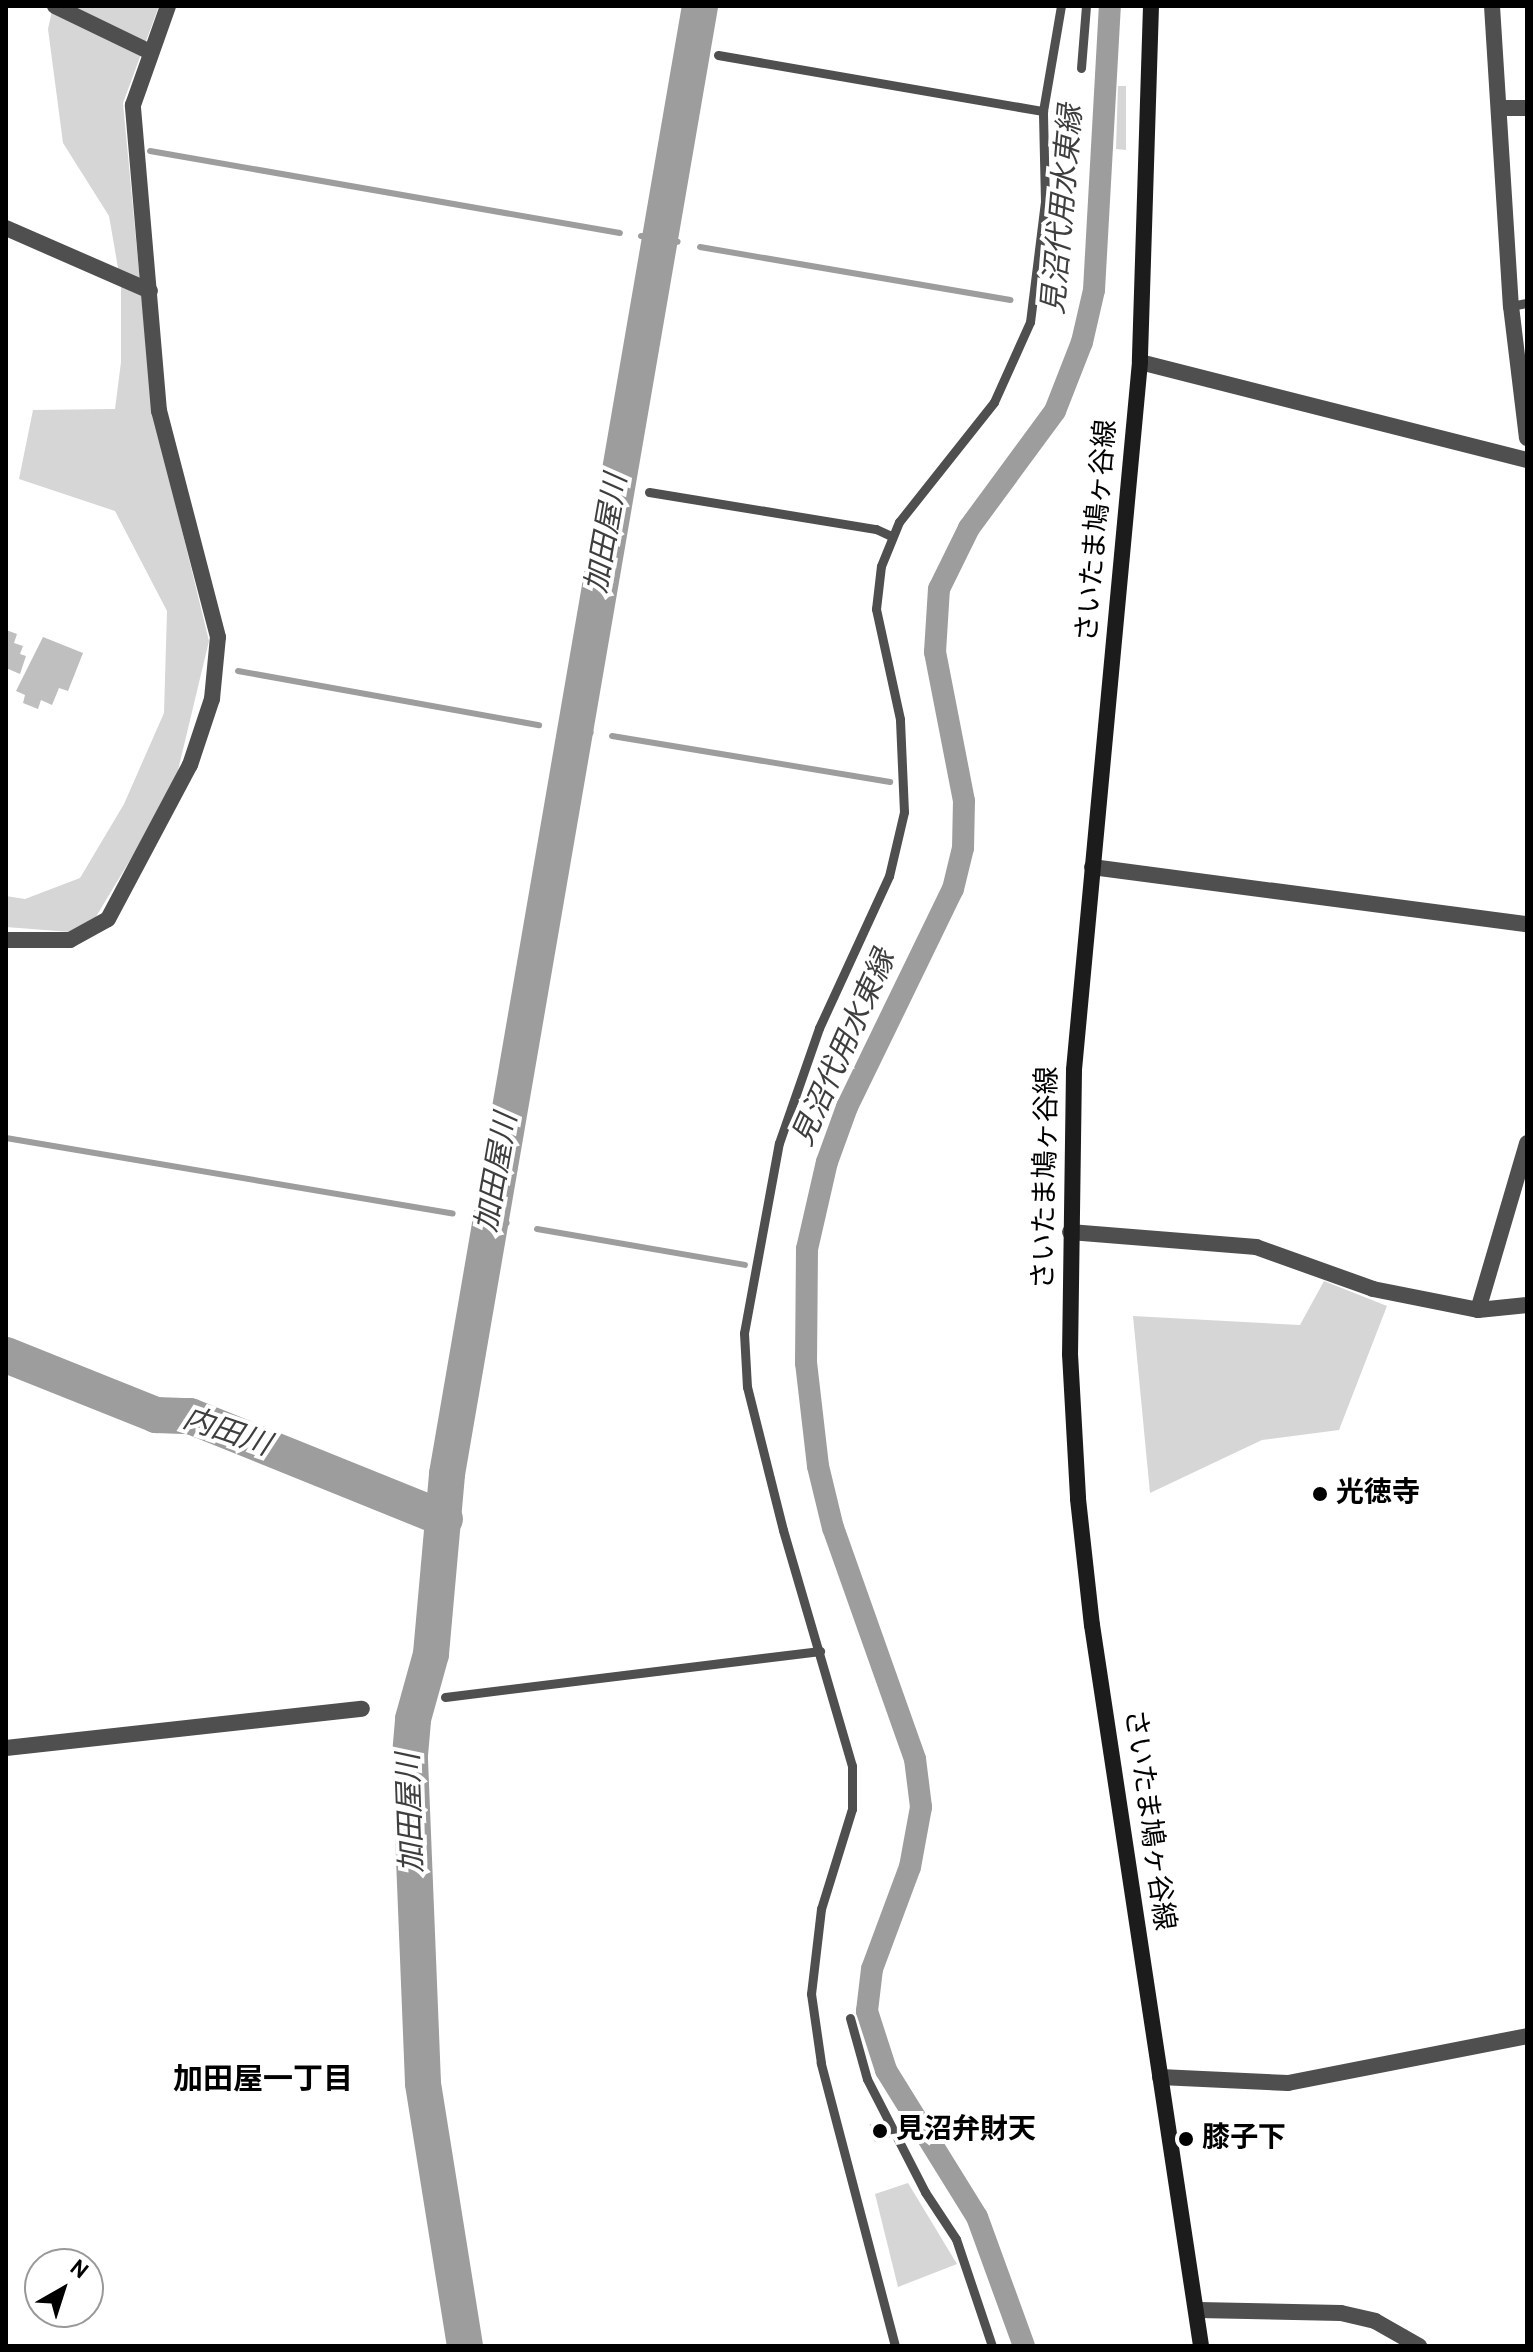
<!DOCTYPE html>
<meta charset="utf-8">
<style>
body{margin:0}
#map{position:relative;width:1533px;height:2352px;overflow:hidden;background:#fff;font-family:Overpass,"Noto Sans JP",sans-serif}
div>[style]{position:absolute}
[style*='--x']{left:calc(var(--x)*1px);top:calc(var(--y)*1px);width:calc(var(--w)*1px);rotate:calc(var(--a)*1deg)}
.green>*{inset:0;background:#d6d6d6}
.stream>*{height:6px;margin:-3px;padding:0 3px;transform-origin:3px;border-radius:3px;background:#9d9d9d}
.canal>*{height:22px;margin:-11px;padding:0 11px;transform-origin:11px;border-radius:11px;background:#9d9d9d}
.river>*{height:36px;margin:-18px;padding:0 18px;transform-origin:18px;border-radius:18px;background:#9d9d9d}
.building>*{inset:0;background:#bfbfbf;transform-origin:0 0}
.lane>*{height:9px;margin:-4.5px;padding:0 4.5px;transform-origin:4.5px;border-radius:4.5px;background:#4f4f4f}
.street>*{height:16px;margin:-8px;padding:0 8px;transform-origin:8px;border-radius:8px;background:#4f4f4f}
.secondary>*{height:16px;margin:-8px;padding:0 8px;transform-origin:8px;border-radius:8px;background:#1c1c1c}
.dots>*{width:22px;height:22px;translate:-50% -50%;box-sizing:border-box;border:4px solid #fff;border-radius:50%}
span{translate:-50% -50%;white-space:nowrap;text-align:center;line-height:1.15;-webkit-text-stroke:8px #fff;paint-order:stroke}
.street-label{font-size:28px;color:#000}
.poi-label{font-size:28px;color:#000;font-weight:700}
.left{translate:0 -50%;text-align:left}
.water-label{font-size:30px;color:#3e3e3e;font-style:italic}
.neighbourhood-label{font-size:30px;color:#000;font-weight:700}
.frame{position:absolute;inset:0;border:8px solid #000;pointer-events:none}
.north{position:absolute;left:24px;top:2248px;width:80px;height:80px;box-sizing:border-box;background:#fff;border:2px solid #999;border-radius:50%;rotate:39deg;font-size:22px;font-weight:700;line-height:32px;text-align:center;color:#000}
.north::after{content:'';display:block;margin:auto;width:28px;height:36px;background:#000;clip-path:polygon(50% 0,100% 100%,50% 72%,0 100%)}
</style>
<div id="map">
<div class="green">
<i style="clip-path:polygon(53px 6px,159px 6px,123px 103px,152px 408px,209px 641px,174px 787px,94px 920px,70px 932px,6px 927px,6px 896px,25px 899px,80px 878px,124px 804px,164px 713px,167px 611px,115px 511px,19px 479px,33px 410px,115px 409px,121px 362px,121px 285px,109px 216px,63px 143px,48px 29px)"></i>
<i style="clip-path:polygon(1118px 86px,1126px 86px,1126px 150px,1116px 149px)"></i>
<i style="clip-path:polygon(1324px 1281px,1387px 1306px,1339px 1430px,1262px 1440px,1150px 1493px,1133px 1316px,1300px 1325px)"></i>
<i style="clip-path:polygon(908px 2183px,957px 2264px,898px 2287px,875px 2194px)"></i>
</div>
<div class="stream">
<i style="--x:150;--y:151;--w:477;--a:9.9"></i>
<i style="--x:641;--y:236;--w:37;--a:9"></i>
<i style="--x:700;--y:247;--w:315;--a:9.7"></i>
<i style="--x:238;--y:671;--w:306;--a:10.2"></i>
<i style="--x:561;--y:728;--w:30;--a:9"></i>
<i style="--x:612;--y:736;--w:282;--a:9.4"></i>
<i style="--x:6;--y:1138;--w:453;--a:9.6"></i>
<i style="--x:475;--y:1218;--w:32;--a:9"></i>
<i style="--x:537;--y:1229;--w:211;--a:9.8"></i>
</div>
<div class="canal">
<i style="--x:1024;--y:2346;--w:137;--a:-110"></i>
<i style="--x:977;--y:2217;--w:173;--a:-121.8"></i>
<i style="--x:886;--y:2070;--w:62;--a:-107.9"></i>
<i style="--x:867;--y:2011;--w:42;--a:-83.2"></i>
<i style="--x:872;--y:1969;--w:109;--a:-69.6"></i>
<i style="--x:910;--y:1867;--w:61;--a:-79.6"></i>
<i style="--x:921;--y:1807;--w:48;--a:-97.1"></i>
<i style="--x:915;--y:1759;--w:245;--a:-109.5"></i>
<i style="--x:833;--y:1528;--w:64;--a:-103.6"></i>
<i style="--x:818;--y:1466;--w:104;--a:-96.6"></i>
<i style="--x:806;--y:1363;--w:114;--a:-89.5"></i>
<i style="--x:807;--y:1249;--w:89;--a:-77.1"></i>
<i style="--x:827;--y:1162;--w:59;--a:-70"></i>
<i style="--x:847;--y:1107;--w:242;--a:-64.1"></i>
<i style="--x:953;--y:889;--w:42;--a:-76.3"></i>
<i style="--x:963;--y:848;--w:47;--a:-88.8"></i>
<i style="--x:964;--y:801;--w:152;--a:-101"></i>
<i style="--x:935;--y:652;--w:63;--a:-86.4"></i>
<i style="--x:939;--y:589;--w:68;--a:-63.8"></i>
<i style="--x:969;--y:528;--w:145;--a:-53.7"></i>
<i style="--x:1055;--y:411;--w:74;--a:-68.6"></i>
<i style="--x:1082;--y:342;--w:53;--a:-77"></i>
<i style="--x:1094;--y:290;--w:284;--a:-86.8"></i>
</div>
<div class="river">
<i style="--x:6;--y:1355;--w:162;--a:21.8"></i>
<i style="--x:156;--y:1415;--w:34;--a:2"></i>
<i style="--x:190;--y:1416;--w:275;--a:22"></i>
<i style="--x:465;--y:2346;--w:266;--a:-99.1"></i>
<i style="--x:423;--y:2083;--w:328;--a:-92.3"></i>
<i style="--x:410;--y:1755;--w:36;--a:-85"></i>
<i style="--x:413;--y:1719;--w:67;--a:-74.5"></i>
<i style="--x:431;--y:1654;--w:181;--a:-84.9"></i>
<i style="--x:447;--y:1474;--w:1490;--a:-80.22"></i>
</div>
<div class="building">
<i style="clip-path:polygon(6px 630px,17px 634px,14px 643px,23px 646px,20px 654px,26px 656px,20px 674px,6px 668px)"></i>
<i style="clip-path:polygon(43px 637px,83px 653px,68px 691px,59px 688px,52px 705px,41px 700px,38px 709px,23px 703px,25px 695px,16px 691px)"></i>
<i style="left:885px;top:2120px;width:18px;height:16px;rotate:74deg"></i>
</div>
<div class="lane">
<i style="--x:718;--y:55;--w:330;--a:9.8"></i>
<i style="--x:1081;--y:68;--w:62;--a:-85.4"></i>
<i style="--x:1511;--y:306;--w:16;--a:-11"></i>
<i style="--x:649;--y:492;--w:230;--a:9.3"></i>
<i style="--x:876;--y:529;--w:17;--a:25"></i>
<i style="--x:445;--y:1697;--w:378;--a:-7"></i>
<i style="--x:850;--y:2018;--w:63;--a:74.4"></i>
<i style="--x:867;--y:2079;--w:127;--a:62.8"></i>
<i style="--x:925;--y:2192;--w:56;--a:56.6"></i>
<i style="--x:956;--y:2239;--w:113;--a:71.4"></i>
<i style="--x:895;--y:2346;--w:293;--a:-104.7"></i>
<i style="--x:821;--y:2063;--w:70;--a:-98.2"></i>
<i style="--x:811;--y:1994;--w:86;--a:-83.3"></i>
<i style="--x:821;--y:1909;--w:105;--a:-72.8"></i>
<i style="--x:852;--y:1809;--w:43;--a:-90"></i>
<i style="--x:852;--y:1766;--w:246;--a:-106.3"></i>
<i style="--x:783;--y:1530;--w:147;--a:-104.1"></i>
<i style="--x:747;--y:1387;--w:54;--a:-93.2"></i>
<i style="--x:744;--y:1333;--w:193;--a:-79.6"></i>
<i style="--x:779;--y:1143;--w:122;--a:-70.8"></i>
<i style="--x:819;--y:1028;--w:167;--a:-65.3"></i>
<i style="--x:889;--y:876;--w:66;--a:-76.8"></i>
<i style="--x:904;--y:812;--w:93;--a:-92.5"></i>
<i style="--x:900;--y:719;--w:113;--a:-102.3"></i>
<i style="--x:876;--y:609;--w:43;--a:-83.4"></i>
<i style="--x:881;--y:566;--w:48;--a:-67.8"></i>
<i style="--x:899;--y:522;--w:153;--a:-51.6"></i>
<i style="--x:994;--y:402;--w:88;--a:-65.8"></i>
<i style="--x:1030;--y:322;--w:121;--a:-82.9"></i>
<i style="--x:1045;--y:202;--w:91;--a:-91.3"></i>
<i style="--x:1043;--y:111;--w:107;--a:-80.3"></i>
</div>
<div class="street">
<i style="--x:55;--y:6;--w:106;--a:25.8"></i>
<i style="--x:1492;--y:6;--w:301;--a:86.4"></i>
<i style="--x:1511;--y:306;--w:133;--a:83.1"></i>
<i style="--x:1501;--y:108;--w:26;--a:0"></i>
<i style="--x:6;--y:228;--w:157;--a:23.6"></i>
<i style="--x:1140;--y:362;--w:399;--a:14.2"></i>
<i style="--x:1092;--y:867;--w:439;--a:7.5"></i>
<i style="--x:6;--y:940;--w:64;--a:0"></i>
<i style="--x:70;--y:940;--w:43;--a:-28.9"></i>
<i style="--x:108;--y:919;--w:174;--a:-62"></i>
<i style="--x:190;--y:765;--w:70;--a:-71.6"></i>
<i style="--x:212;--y:699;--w:62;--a:-84.5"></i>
<i style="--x:218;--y:637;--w:234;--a:-104.6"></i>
<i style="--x:159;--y:411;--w:307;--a:-94.9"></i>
<i style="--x:133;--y:105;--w:105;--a:-70.5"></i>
<i style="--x:1070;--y:1232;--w:187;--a:4.6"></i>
<i style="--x:1256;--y:1247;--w:124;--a:19.7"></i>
<i style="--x:1373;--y:1289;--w:107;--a:11.3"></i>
<i style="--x:1478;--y:1310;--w:49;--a:-5.8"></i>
<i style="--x:1478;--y:1310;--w:174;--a:-73.6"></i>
<i style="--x:6;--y:1748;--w:358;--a:-6.3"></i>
<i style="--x:1160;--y:2077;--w:128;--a:2.7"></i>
<i style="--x:1288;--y:2083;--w:244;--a:-11.1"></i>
<i style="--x:1198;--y:2310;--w:143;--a:1.2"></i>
<i style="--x:1341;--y:2313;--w:35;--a:13"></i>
<i style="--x:1375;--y:2321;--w:51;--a:29.6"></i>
</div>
<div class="secondary">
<i style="--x:1151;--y:6;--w:356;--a:91.8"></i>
<i style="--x:1140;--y:362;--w:711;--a:95.33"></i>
<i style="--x:1074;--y:1070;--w:284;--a:90.8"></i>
<i style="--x:1070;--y:1354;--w:145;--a:86.8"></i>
<i style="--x:1078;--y:1499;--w:127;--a:83.7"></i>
<i style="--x:1092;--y:1625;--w:729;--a:81.4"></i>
</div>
<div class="dots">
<i style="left:1320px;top:1494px;background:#000"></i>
<i style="left:880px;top:2131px;background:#000"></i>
<i style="left:1186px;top:2139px;background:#000"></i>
</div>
<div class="street-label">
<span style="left:1098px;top:531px;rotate:-85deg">さいたま鳩ヶ谷線</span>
<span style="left:1047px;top:1178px;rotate:-89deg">さいたま鳩ヶ谷線</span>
<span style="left:1148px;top:1820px;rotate:82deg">さいたま鳩ヶ谷線</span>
</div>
<div class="poi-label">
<span class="left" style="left:1336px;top:1494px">光徳寺</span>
<span class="left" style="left:896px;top:2131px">見沼弁財天</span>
<span class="left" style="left:1202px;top:2139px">膝子下</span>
</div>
<div class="water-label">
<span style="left:1065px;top:210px;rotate:-85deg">見沼代用水東縁</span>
<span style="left:609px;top:534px;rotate:-80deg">加田屋川</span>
<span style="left:846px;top:1049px;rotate:-66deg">見沼代用水東縁</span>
<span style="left:499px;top:1173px;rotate:-80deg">加田屋川</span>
<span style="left:226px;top:1434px;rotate:19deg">内田川</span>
<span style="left:413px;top:1813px;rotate:-92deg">加田屋川</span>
</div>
<div class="neighbourhood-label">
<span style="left:263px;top:2082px">加田屋一丁目</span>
</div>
<div class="frame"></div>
<div class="north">N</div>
</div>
